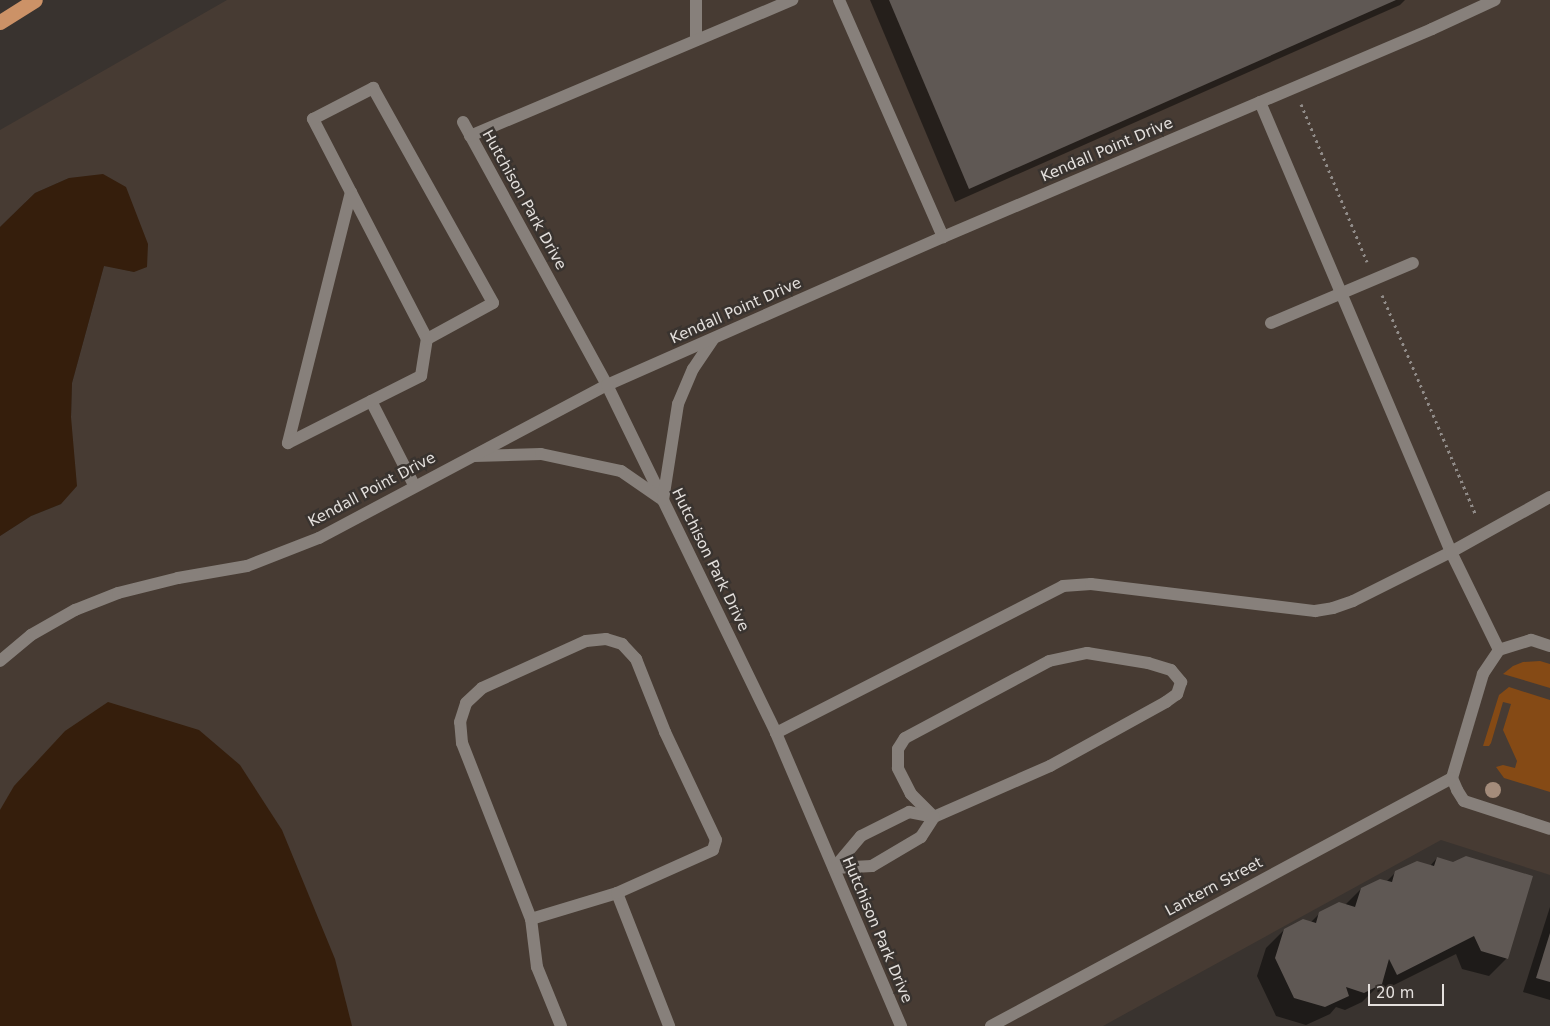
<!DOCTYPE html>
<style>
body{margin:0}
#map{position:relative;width:1550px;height:1026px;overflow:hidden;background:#39332f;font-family:"DejaVu Sans",sans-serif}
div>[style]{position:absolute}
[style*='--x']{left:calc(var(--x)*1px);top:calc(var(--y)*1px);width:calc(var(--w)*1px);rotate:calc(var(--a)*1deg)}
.built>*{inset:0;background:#473b33}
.green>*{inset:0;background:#854a15}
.water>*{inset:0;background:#351e0c}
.shadow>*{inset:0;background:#0007}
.building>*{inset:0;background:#5f5854}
.path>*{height:3px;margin-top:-1.5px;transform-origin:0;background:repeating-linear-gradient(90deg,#918c89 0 2.5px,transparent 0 6.5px)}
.minor>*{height:12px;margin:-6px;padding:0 6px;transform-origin:6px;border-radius:6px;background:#87807b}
.highway>*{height:15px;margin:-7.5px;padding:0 7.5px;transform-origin:7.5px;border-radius:7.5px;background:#cc9267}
.trees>*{width:16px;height:16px;margin:-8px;border-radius:50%;background:#a48c7b}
span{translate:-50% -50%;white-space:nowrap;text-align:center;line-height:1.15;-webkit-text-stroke:5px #39332f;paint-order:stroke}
.street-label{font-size:15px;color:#e4e0dd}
.scale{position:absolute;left:1368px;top:984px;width:76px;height:22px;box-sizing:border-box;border:2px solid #e4e0dd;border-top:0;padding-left:6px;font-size:15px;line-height:18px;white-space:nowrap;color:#e4e0dd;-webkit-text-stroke:4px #39332f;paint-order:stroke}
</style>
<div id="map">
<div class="built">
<i style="clip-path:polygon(227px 0,1550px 0,1550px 875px,1441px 840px,1103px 1026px,0 1026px,0 536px,31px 516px,61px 504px,71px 417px,72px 383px,104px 265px,134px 272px,69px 178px,35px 193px,0 227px,0 130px)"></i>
</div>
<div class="green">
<i style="clip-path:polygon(1540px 661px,1550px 664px,1550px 688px,1503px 674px,1513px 666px,1523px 662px)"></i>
<i style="clip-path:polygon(1509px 687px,1550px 700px,1550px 792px,1504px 778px,1496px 767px,1503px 765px,1515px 768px,1517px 761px,1503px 730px,1511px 704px,1503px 702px,1491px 743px,1489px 746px,1483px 746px,1499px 695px)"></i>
</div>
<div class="water">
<i style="clip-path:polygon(103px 174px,126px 187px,148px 244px,147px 267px,134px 272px,104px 266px,72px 383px,71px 417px,77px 486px,61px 504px,31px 516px,0 536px,0 227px,35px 193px,69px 178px)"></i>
<i style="clip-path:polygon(108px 702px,199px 730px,240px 765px,282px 830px,335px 959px,352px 1026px,0 1026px,0 810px,14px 786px,65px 731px)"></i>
</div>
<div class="shadow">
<i style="clip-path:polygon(870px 0,1405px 0,1400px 5px,955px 202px)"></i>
<i style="clip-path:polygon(1437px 858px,1507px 958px,1489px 976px,1462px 969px,1456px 954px,1378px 993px,1376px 988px,1362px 1002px,1345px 1010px,1336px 1007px,1330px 1014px,1306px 1025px,1276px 1016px,1257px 976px,1266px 948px,1284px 930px,1310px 923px,1320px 913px,1345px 905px,1361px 889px,1386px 882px,1396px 872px,1430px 866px)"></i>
<i style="clip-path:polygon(1550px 907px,1550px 1000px,1523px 992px)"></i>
</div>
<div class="building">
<i style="clip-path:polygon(889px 0,1396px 0,969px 189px)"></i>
<i style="clip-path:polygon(1466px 856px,1533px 876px,1508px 959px,1481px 951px,1474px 936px,1397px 975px,1389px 959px,1382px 984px,1364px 993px,1346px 987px,1349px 996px,1325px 1007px,1294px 998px,1275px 958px,1284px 929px,1303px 919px,1316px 923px,1319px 912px,1339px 902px,1355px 907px,1361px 888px,1380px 879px,1392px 882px,1395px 871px,1417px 861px,1434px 866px,1437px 857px,1453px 862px)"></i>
<i style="clip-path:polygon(1550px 933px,1550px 982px,1536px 978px)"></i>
</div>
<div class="path">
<i style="--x:1301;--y:104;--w:171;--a:67.3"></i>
<i style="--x:1382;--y:295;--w:239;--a:66.9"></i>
</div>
<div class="minor">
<i style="--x:696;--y:0;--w:40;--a:90"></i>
<i style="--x:839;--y:0;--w:259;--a:66.3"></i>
<i style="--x:1260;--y:102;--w:489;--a:67"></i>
<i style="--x:1451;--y:552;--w:109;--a:63.9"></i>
<i style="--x:463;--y:122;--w:300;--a:61.3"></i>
<i style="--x:607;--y:385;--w:128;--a:64"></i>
<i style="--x:663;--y:500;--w:259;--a:64.1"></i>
<i style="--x:776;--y:733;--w:319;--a:66.9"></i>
<i style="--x:470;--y:136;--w:350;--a:-22.9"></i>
<i style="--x:351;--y:192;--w:259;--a:104.1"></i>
<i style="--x:288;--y:443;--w:93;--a:-26.8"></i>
<i style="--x:1271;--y:323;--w:154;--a:-22.9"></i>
<i style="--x:474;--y:456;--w:67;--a:-1.7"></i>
<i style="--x:541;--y:454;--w:82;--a:12"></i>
<i style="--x:621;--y:471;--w:51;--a:34.6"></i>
<i style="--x:663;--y:500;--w:97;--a:-81.1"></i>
<i style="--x:678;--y:404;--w:38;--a:-67"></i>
<i style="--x:693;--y:369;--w:36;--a:-56"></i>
<i style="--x:414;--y:485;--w:94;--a:-117.1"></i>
<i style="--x:371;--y:401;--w:56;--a:-26.6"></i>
<i style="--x:421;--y:376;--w:37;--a:-81"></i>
<i style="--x:427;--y:339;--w:248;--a:-117.4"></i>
<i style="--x:313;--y:119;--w:68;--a:-27.3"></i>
<i style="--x:373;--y:88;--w:246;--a:60.8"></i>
<i style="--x:493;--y:303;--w:75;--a:151.4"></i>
<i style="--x:1550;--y:646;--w:20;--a:-162"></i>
<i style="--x:1531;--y:640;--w:34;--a:163"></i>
<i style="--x:1499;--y:650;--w:29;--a:124"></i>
<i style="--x:1483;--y:674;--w:109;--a:106.6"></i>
<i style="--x:1452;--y:778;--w:13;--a:67"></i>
<i style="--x:1457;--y:790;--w:13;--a:58"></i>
<i style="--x:1464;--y:801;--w:90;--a:18"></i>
<i style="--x:1087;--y:653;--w:62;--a:9.3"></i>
<i style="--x:1148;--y:663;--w:24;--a:17"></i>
<i style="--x:1171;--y:670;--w:16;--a:50"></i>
<i style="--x:1181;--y:682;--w:13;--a:108"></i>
<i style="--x:1177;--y:694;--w:14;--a:144"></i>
<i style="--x:1166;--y:702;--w:132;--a:151.1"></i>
<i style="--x:1050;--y:766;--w:127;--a:156.3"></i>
<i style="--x:934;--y:817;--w:33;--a:-135"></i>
<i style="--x:911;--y:794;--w:29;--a:-117"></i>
<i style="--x:898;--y:768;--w:19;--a:-90"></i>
<i style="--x:898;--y:749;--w:13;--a:-58"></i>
<i style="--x:905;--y:738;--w:163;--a:-28.1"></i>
<i style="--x:1049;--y:661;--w:39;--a:-12"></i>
<i style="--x:0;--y:661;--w:40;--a:-40"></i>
<i style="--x:31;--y:635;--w:51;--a:-29.6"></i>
<i style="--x:75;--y:610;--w:46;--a:-21.6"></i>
<i style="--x:118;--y:593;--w:62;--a:-14"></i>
<i style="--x:178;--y:578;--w:70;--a:-9.9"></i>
<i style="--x:247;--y:566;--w:77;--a:-21.3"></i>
<i style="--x:319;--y:538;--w:326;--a:-28"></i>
<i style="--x:607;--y:385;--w:367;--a:-23.8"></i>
<i style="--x:943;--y:237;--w:531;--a:-23.04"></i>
<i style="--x:1432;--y:29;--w:69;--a:-24.7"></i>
<i style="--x:776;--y:733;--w:322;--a:-27.1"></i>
<i style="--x:1063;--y:586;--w:28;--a:-4"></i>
<i style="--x:1091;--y:584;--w:226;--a:6.9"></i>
<i style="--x:1315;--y:611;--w:18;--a:-9"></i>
<i style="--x:1333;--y:608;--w:21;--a:-19"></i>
<i style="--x:1353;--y:601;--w:110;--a:-26.6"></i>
<i style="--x:1451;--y:552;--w:113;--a:-29.1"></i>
<i style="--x:909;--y:812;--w:25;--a:11"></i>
<i style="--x:934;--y:817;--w:24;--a:123"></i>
<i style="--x:921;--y:837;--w:57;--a:149.4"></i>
<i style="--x:872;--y:866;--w:38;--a:177"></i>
<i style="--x:834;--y:868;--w:42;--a:-49.8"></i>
<i style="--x:861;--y:836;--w:54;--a:-26.6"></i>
<i style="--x:531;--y:919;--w:90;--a:-16.8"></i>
<i style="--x:617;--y:893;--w:143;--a:68.6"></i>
<i style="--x:561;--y:1026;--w:64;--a:-112.1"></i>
<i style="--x:537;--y:967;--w:48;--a:-97.1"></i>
<i style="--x:531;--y:919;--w:189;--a:-111.4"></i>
<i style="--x:462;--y:743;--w:21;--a:-95"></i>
<i style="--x:460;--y:722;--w:20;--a:-72"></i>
<i style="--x:466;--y:703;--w:22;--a:-43"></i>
<i style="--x:482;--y:688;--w:114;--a:-24.3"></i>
<i style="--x:586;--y:641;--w:20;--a:-6"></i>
<i style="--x:606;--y:639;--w:17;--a:17"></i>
<i style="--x:622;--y:644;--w:21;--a:47"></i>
<i style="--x:636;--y:659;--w:79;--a:68.3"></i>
<i style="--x:665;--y:732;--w:119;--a:64.7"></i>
<i style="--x:716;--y:840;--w:10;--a:107"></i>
<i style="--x:713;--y:850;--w:105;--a:155.9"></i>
<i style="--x:991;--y:1026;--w:523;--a:-28.28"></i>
</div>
<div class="highway">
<i style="--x:0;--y:22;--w:41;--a:-32.2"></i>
</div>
<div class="trees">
<i style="left:1493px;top:790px"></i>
</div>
<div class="street-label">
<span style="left:1107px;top:150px;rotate:-23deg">Kendall Point Drive</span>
<span style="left:524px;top:200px;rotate:61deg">Hutchison Park Drive</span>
<span style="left:736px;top:311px;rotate:-24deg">Kendall Point Drive</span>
<span style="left:372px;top:490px;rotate:-28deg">Kendall Point Drive</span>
<span style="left:710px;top:560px;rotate:64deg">Hutchison Park Drive</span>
<span style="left:1214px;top:887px;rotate:-28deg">Lantern Street</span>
<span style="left:877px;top:930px;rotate:67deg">Hutchison Park Drive</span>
</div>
<div class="scale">20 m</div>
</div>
